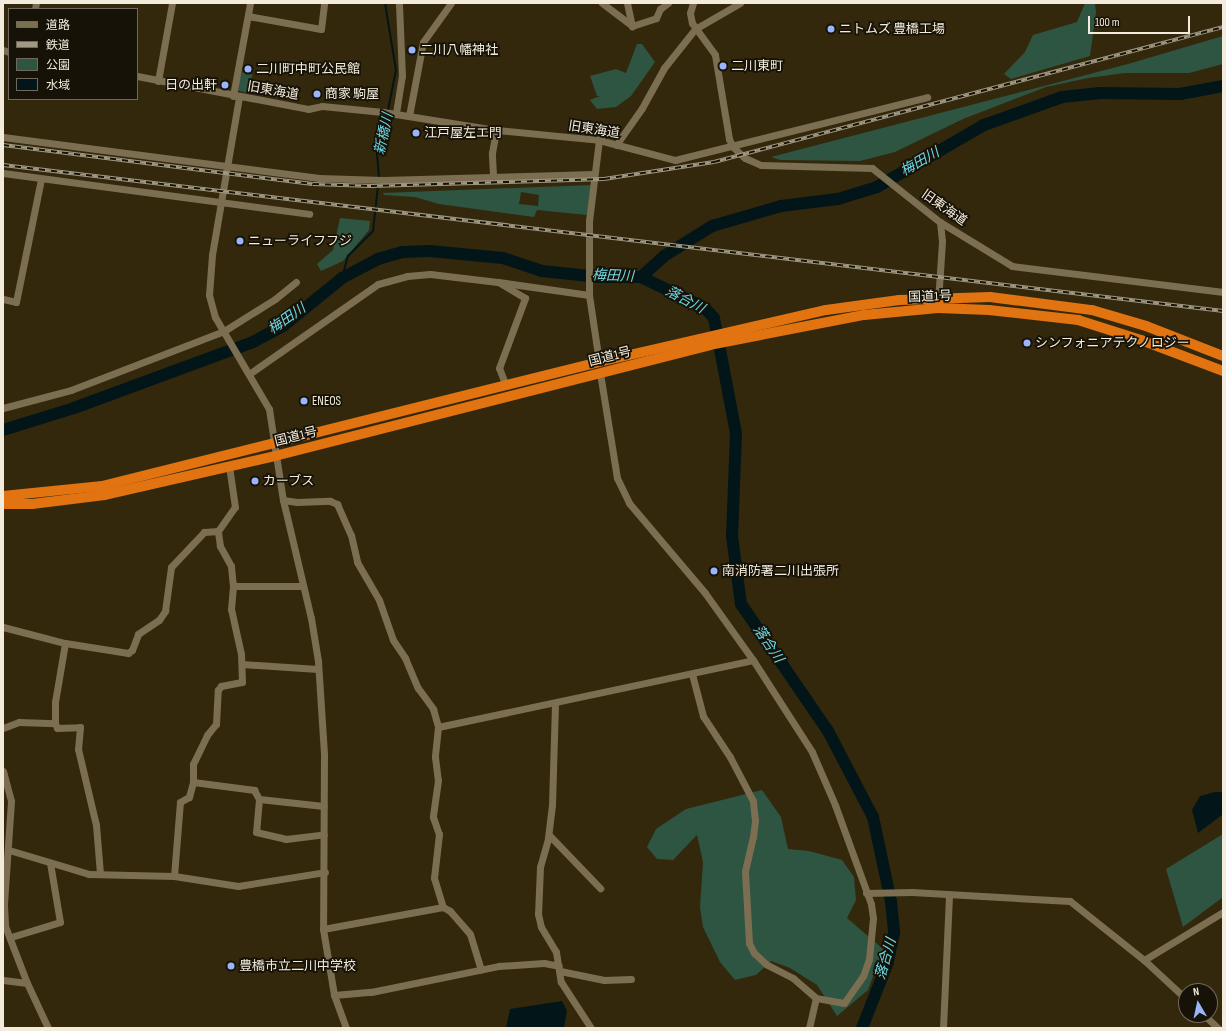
<!DOCTYPE html>
<meta charset="utf-8">
<style>
body{margin:0}
#map{position:relative;width:1226px;height:1031px;overflow:hidden;background:#33280c;font-family:"Sofia Sans Condensed","Noto Sans JP",sans-serif}
div>[style]{position:absolute}
[style*='--x']{left:calc(var(--x)*1px);top:calc(var(--y)*1px);width:calc(var(--w)*1px);rotate:calc(var(--a)*1deg)}
.green>*{inset:0;background:#2e5442;transform-origin:0 0}
.water>*{inset:0;background:#021619}
.stream>*{height:2px;margin:-1px;padding:0 1px;transform-origin:1px;border-radius:1px;background:#021619}
.river>*{height:12px;margin:-6px;padding:0 6px;transform-origin:6px;border-radius:6px;background:#021619}
.minor>*{height:7px;margin:-3.5px;padding:0 3.5px;transform-origin:3.5px;border-radius:3.5px;background:#7b6e51}
.highway>*{height:10px;margin:-5px;padding:0 5px;transform-origin:5px;border-radius:5px;background:#e17311}
.rail>*{height:3.5px;margin-top:-1.75px;transform-origin:0;background:repeating-linear-gradient(90deg,#161207 0 6px,#a19984 0 12px);box-sizing:border-box;border-block:1px solid #a19984}
.dots>*{width:11px;height:11px;translate:-50% -50%;box-sizing:border-box;border:2px solid #161207;border-radius:50%}
span{translate:-50% -50%;white-space:nowrap;text-align:center;line-height:1.15;-webkit-text-stroke:3.5px #161207;paint-order:stroke}
.poi-label{font-size:13px;color:#f3ecdc}
.left{translate:0 -50%;text-align:left}
.right{translate:-100% -50%;text-align:right}
.street-label{font-size:13px;color:#f3ecdc}
.water-label{font-size:14px;color:#6dd7e7;font-style:italic}
.frame{position:absolute;inset:0;border:4px solid #f3ecdc;pointer-events:none}
.legend{position:absolute;left:8px;top:8px;width:130px;height:92px;box-sizing:border-box;background:#161207;border:1px solid #6e695c;margin:0;padding:5px 7px;list-style:none;font-size:12px;color:#f3ecdc}
.legend li{display:flex;align-items:center;gap:8px;height:20px}
.legend b{width:20px;border:1px solid #6e695c}
.north{position:absolute;left:1178px;top:983px;width:40px;height:40px;box-sizing:border-box;background:#161207;border:1px solid #6e695c;border-radius:50%;rotate:351deg;font-size:11px;font-weight:700;line-height:16px;text-align:center;color:#f3ecdc}
.north::after{content:'';display:block;margin:auto;width:14px;height:18px;background:#9bb5fd;clip-path:polygon(50% 0,100% 100%,50% 72%,0 100%)}
.scale{position:absolute;left:1088px;top:16px;width:102px;height:18px;box-sizing:border-box;border:2px solid #f3ecdc;border-top:0;padding-left:5px;font-size:12px;line-height:14px;white-space:nowrap;color:#f3ecdc;-webkit-text-stroke:3px #161207;paint-order:stroke}
</style>
<div id="map">
<div class="green">
<i style="clip-path:polygon(1085px 3px,1095px 3px,1096px 12px,1090px 56px,1011px 79px,1004px 74px,1025px 52px,1033px 35px,1077px 22px)"></i>
<i style="clip-path:polygon(1223px 36px,1223px 64px,1189px 73px,1125px 73px,1088px 78px,1046px 87px,963px 119px,895px 152px,860px 161px,780px 160px,771px 157px,1128px 64px)"></i>
<i style="clip-path:polygon(637px 44px,642px 44px,655px 62px,631px 96px,616px 107px,597px 109px,590px 100px,600px 96px,597px 96px,590px 76px,616px 69px,626px 73px)"></i>
<i style="left:242px;top:72px;width:11px;height:19px;rotate:15deg"></i>
<i style="clip-path:polygon(evenodd,591px 185px,587px 215px,537px 210px,534px 217px,439px 204px,415px 197px,384px 195px,383px 193px,591px 185px,521px 192px,539px 195px,538px 206px,519px 204px,521px 192px)"></i>
<i style="clip-path:polygon(340px 218px,370px 221px,369px 230px,343px 261px,321px 271px,317px 264px,333px 250px)"></i>
<i style="clip-path:polygon(762px 790px,781px 817px,788px 849px,809px 851px,842px 860px,854px 877px,856px 900px,847px 918px,883px 949px,868px 990px,837px 1016px,817px 985px,790px 968px,771px 961px,756px 975px,735px 980px,720px 962px,703px 927px,700px 907px,703px 862px,697px 835px,673px 860px,657px 859px,647px 847px,656px 829px,686px 809px)"></i>
<i style="clip-path:polygon(1223px 834px,1223px 897px,1183px 927px,1166px 869px)"></i>
</div>
<div class="water">
<i style="clip-path:polygon(1215px 792px,1223px 792px,1223px 814px,1198px 833px,1192px 810px,1200px 796px)"></i>
<i style="clip-path:polygon(562px 1001px,567px 1011px,564px 1028px,506px 1028px,510px 1009px)"></i>
</div>
<div class="stream">
<i style="--x:385;--y:3;--w:68;--a:80.7"></i>
<i style="--x:396;--y:70;--w:41;--a:101.3"></i>
<i style="--x:342;--y:278;--w:23;--a:-75"></i>
<i style="--x:348;--y:256;--w:35;--a:-45"></i>
<i style="--x:373;--y:231;--w:54;--a:-83.7"></i>
<i style="--x:379;--y:177;--w:23;--a:-95"></i>
<i style="--x:377;--y:154;--w:41;--a:-76"></i>
</div>
<div class="river">
<i style="--x:641;--y:277;--w:71;--a:25.8"></i>
<i style="--x:705;--y:308;--w:13;--a:48"></i>
<i style="--x:714;--y:318;--w:117;--a:79.2"></i>
<i style="--x:736;--y:433;--w:103;--a:92.2"></i>
<i style="--x:732;--y:536;--w:69;--a:82.5"></i>
<i style="--x:741;--y:604;--w:154;--a:55.6"></i>
<i style="--x:828;--y:731;--w:97;--a:62.4"></i>
<i style="--x:873;--y:817;--w:87;--a:78"></i>
<i style="--x:891;--y:902;--w:31;--a:84"></i>
<i style="--x:894;--y:933;--w:30;--a:102"></i>
<i style="--x:888;--y:962;--w:71;--a:111.5"></i>
<i style="--x:3;--y:430;--w:74;--a:-17.2"></i>
<i style="--x:74;--y:408;--w:189;--a:-20.2"></i>
<i style="--x:251;--y:343;--w:36;--a:-28"></i>
<i style="--x:283;--y:326;--w:76;--a:-39.1"></i>
<i style="--x:342;--y:278;--w:41;--a:-27.8"></i>
<i style="--x:378;--y:259;--w:25;--a:-16"></i>
<i style="--x:402;--y:252;--w:28;--a:-2"></i>
<i style="--x:430;--y:251;--w:73;--a:5.5"></i>
<i style="--x:503;--y:258;--w:41;--a:18.4"></i>
<i style="--x:542;--y:271;--w:57;--a:6"></i>
<i style="--x:599;--y:277;--w:42;--a:0"></i>
<i style="--x:641;--y:277;--w:31;--a:-42"></i>
<i style="--x:664;--y:256;--w:57;--a:-32"></i>
<i style="--x:712;--y:226;--w:72;--a:-16.2"></i>
<i style="--x:781;--y:206;--w:57;--a:-7"></i>
<i style="--x:838;--y:199;--w:41;--a:-17.1"></i>
<i style="--x:877;--y:187;--w:124;--a:-30.1"></i>
<i style="--x:984;--y:125;--w:83;--a:-19.7"></i>
<i style="--x:1062;--y:97;--w:38;--a:-6"></i>
<i style="--x:1100;--y:93;--w:80;--a:0.7"></i>
<i style="--x:1180;--y:94;--w:44;--a:-10.5"></i>
</div>
<div class="minor">
<i style="--x:602;--y:3;--w:38;--a:37"></i>
<i style="--x:632;--y:26;--w:25;--a:-18"></i>
<i style="--x:656;--y:18;--w:10;--a:-66"></i>
<i style="--x:660;--y:9;--w:10;--a:-37"></i>
<i style="--x:627;--y:3;--w:24;--a:78"></i>
<i style="--x:693;--y:3;--w:10;--a:107"></i>
<i style="--x:690;--y:13;--w:10;--a:79"></i>
<i style="--x:692;--y:23;--w:39;--a:54"></i>
<i style="--x:715;--y:55;--w:85;--a:80.5"></i>
<i style="--x:729;--y:139;--w:9;--a:63"></i>
<i style="--x:733;--y:147;--w:16;--a:43"></i>
<i style="--x:745;--y:158;--w:17;--a:24"></i>
<i style="--x:761;--y:165;--w:111;--a:1.5"></i>
<i style="--x:872;--y:168;--w:87;--a:38.5"></i>
<i style="--x:940;--y:222;--w:84;--a:31.4"></i>
<i style="--x:1012;--y:266;--w:213;--a:7"></i>
<i style="--x:35;--y:9;--w:6;--a:-81"></i>
<i style="--x:248;--y:16;--w:74;--a:10.1"></i>
<i style="--x:321;--y:29;--w:26;--a:-83"></i>
<i style="--x:3;--y:50;--w:6;--a:18"></i>
<i style="--x:137;--y:76;--w:174;--a:10.9"></i>
<i style="--x:308;--y:109;--w:14;--a:-12"></i>
<i style="--x:322;--y:106;--w:61;--a:5.6"></i>
<i style="--x:383;--y:112;--w:114;--a:9.1"></i>
<i style="--x:496;--y:130;--w:103;--a:5.5"></i>
<i style="--x:599;--y:140;--w:79;--a:14.7"></i>
<i style="--x:675;--y:160;--w:260;--a:-14"></i>
<i style="--x:158;--y:81;--w:79;--a:-79.8"></i>
<i style="--x:233;--y:96;--w:95;--a:-79.6"></i>
<i style="--x:239;--y:97;--w:160;--a:99.7"></i>
<i style="--x:212;--y:255;--w:40;--a:94.3"></i>
<i style="--x:209;--y:295;--w:23;--a:75"></i>
<i style="--x:215;--y:317;--w:107;--a:59.6"></i>
<i style="--x:269;--y:409;--w:92;--a:81.3"></i>
<i style="--x:283;--y:500;--w:121;--a:76.7"></i>
<i style="--x:311;--y:618;--w:44;--a:80.8"></i>
<i style="--x:318;--y:661;--w:94;--a:86.3"></i>
<i style="--x:324;--y:755;--w:174;--a:90.3"></i>
<i style="--x:323;--y:929;--w:67;--a:80.5"></i>
<i style="--x:334;--y:995;--w:35;--a:70"></i>
<i style="--x:396;--y:113;--w:37;--a:-81"></i>
<i style="--x:402;--y:76;--w:73;--a:-92.4"></i>
<i style="--x:409;--y:116;--w:75;--a:-79.3"></i>
<i style="--x:423;--y:42;--w:48;--a:-54.3"></i>
<i style="--x:3;--y:137;--w:319;--a:7.4"></i>
<i style="--x:319;--y:178;--w:64;--a:1.8"></i>
<i style="--x:383;--y:180;--w:211;--a:-1.6"></i>
<i style="--x:616;--y:145;--w:45;--a:-54.9"></i>
<i style="--x:642;--y:108;--w:46;--a:-61.2"></i>
<i style="--x:664;--y:68;--w:50;--a:-51.5"></i>
<i style="--x:695;--y:29;--w:52;--a:-30"></i>
<i style="--x:3;--y:173;--w:309;--a:7.6"></i>
<i style="--x:493;--y:175;--w:22;--a:-93"></i>
<i style="--x:492;--y:153;--w:23;--a:-80"></i>
<i style="--x:589;--y:295;--w:74;--a:-90"></i>
<i style="--x:589;--y:221;--w:82;--a:-83"></i>
<i style="--x:3;--y:299;--w:13;--a:13"></i>
<i style="--x:16;--y:302;--w:126;--a:-78.5"></i>
<i style="--x:938;--y:302;--w:61;--a:-86.2"></i>
<i style="--x:942;--y:241;--w:19;--a:-96"></i>
<i style="--x:600;--y:373;--w:106;--a:80.8"></i>
<i style="--x:617;--y:478;--w:28;--a:64"></i>
<i style="--x:629;--y:503;--w:118;--a:49.8"></i>
<i style="--x:705;--y:593;--w:82;--a:54.4"></i>
<i style="--x:753;--y:660;--w:109;--a:57.3"></i>
<i style="--x:812;--y:752;--w:58;--a:66.5"></i>
<i style="--x:835;--y:805;--w:105;--a:70"></i>
<i style="--x:871;--y:904;--w:14;--a:82"></i>
<i style="--x:873;--y:918;--w:41;--a:95.6"></i>
<i style="--x:869;--y:959;--w:18;--a:109"></i>
<i style="--x:863;--y:976;--w:33;--a:125"></i>
<i style="--x:844;--y:1003;--w:28;--a:-170"></i>
<i style="--x:816;--y:998;--w:30;--a:-139"></i>
<i style="--x:793;--y:978;--w:30;--a:-153"></i>
<i style="--x:766;--y:964;--w:16;--a:-137"></i>
<i style="--x:754;--y:953;--w:11;--a:-117"></i>
<i style="--x:749;--y:943;--w:72;--a:-93.2"></i>
<i style="--x:745;--y:871;--w:35;--a:-77"></i>
<i style="--x:753;--y:837;--w:16;--a:-83"></i>
<i style="--x:755;--y:821;--w:20;--a:-96"></i>
<i style="--x:753;--y:801;--w:50;--a:-117.6"></i>
<i style="--x:730;--y:757;--w:49;--a:-123.4"></i>
<i style="--x:703;--y:716;--w:43;--a:-104.7"></i>
<i style="--x:249;--y:374;--w:157;--a:-34.9"></i>
<i style="--x:378;--y:284;--w:30;--a:-15"></i>
<i style="--x:407;--y:276;--w:23;--a:-5"></i>
<i style="--x:430;--y:274;--w:68;--a:6.7"></i>
<i style="--x:506;--y:386;--w:19;--a:-111"></i>
<i style="--x:499;--y:368;--w:75;--a:-69.6"></i>
<i style="--x:525;--y:298;--w:31;--a:-149"></i>
<i style="--x:498;--y:282;--w:92;--a:8.1"></i>
<i style="--x:589;--y:295;--w:68;--a:81.5"></i>
<i style="--x:3;--y:408;--w:70;--a:-14.8"></i>
<i style="--x:71;--y:390;--w:164;--a:-21.1"></i>
<i style="--x:224;--y:331;--w:60;--a:-32.1"></i>
<i style="--x:275;--y:299;--w:27;--a:-39"></i>
<i style="--x:283;--y:500;--w:14;--a:8"></i>
<i style="--x:297;--y:502;--w:33;--a:-2"></i>
<i style="--x:330;--y:501;--w:8;--a:23"></i>
<i style="--x:337;--y:504;--w:34;--a:66"></i>
<i style="--x:351;--y:535;--w:28;--a:77"></i>
<i style="--x:357;--y:562;--w:44;--a:59.9"></i>
<i style="--x:379;--y:600;--w:42;--a:70.7"></i>
<i style="--x:393;--y:640;--w:22;--a:56"></i>
<i style="--x:405;--y:658;--w:33;--a:67"></i>
<i style="--x:418;--y:688;--w:26;--a:54"></i>
<i style="--x:433;--y:709;--w:19;--a:74"></i>
<i style="--x:438;--y:727;--w:322;--a:-12"></i>
<i style="--x:233;--y:586;--w:70;--a:0"></i>
<i style="--x:3;--y:627;--w:64;--a:14.5"></i>
<i style="--x:65;--y:643;--w:64;--a:9"></i>
<i style="--x:128;--y:653;--w:5;--a:-37"></i>
<i style="--x:132;--y:650;--w:17;--a:-69"></i>
<i style="--x:138;--y:634;--w:25;--a:-34"></i>
<i style="--x:159;--y:620;--w:11;--a:-56"></i>
<i style="--x:165;--y:611;--w:44;--a:-82.2"></i>
<i style="--x:171;--y:567;--w:48;--a:-46.7"></i>
<i style="--x:204;--y:532;--w:14;--a:-4"></i>
<i style="--x:65;--y:643;--w:60;--a:99.6"></i>
<i style="--x:55;--y:702;--w:21;--a:90"></i>
<i style="--x:55;--y:723;--w:5;--a:68"></i>
<i style="--x:57;--y:728;--w:23;--a:-2"></i>
<i style="--x:80;--y:727;--w:22;--a:95"></i>
<i style="--x:78;--y:749;--w:78;--a:76.7"></i>
<i style="--x:96;--y:825;--w:49;--a:85.3"></i>
<i style="--x:242;--y:664;--w:76;--a:3.8"></i>
<i style="--x:555;--y:704;--w:101;--a:91.7"></i>
<i style="--x:552;--y:805;--w:34;--a:97"></i>
<i style="--x:548;--y:839;--w:29;--a:106"></i>
<i style="--x:540;--y:867;--w:47;--a:92.4"></i>
<i style="--x:538;--y:914;--w:13;--a:77"></i>
<i style="--x:541;--y:927;--w:29;--a:59"></i>
<i style="--x:556;--y:952;--w:30;--a:81"></i>
<i style="--x:561;--y:982;--w:55;--a:56.9"></i>
<i style="--x:438;--y:727;--w:30;--a:96"></i>
<i style="--x:435;--y:757;--w:23;--a:83"></i>
<i style="--x:438;--y:780;--w:37;--a:98"></i>
<i style="--x:433;--y:817;--w:18;--a:71"></i>
<i style="--x:439;--y:834;--w:44;--a:96.5"></i>
<i style="--x:434;--y:878;--w:30;--a:73"></i>
<i style="--x:443;--y:907;--w:8;--a:30"></i>
<i style="--x:450;--y:911;--w:30;--a:49"></i>
<i style="--x:470;--y:934;--w:37;--a:73"></i>
<i style="--x:3;--y:728;--w:17;--a:-21"></i>
<i style="--x:19;--y:722;--w:36;--a:2"></i>
<i style="--x:3;--y:771;--w:31;--a:75"></i>
<i style="--x:11;--y:801;--w:104;--a:93.9"></i>
<i style="--x:4;--y:905;--w:21;--a:87"></i>
<i style="--x:5;--y:926;--w:61;--a:68.9"></i>
<i style="--x:27;--y:983;--w:50;--a:65"></i>
<i style="--x:193;--y:782;--w:62;--a:7.5"></i>
<i style="--x:254;--y:790;--w:10;--a:61"></i>
<i style="--x:259;--y:799;--w:65;--a:6.1"></i>
<i style="--x:259;--y:799;--w:33;--a:95"></i>
<i style="--x:256;--y:832;--w:31;--a:13"></i>
<i style="--x:286;--y:839;--w:38;--a:-7"></i>
<i style="--x:549;--y:835;--w:74;--a:46.1"></i>
<i style="--x:9;--y:850;--w:84;--a:16.7"></i>
<i style="--x:89;--y:874;--w:85;--a:1.3"></i>
<i style="--x:174;--y:876;--w:65;--a:8.9"></i>
<i style="--x:238;--y:886;--w:88;--a:-9.1"></i>
<i style="--x:174;--y:876;--w:74;--a:-85.4"></i>
<i style="--x:180;--y:802;--w:10;--a:-29"></i>
<i style="--x:189;--y:797;--w:16;--a:-75"></i>
<i style="--x:193;--y:782;--w:18;--a:-90"></i>
<i style="--x:193;--y:764;--w:32;--a:-64"></i>
<i style="--x:207;--y:735;--w:14;--a:-51"></i>
<i style="--x:216;--y:724;--w:34;--a:-87"></i>
<i style="--x:218;--y:690;--w:5;--a:-53"></i>
<i style="--x:221;--y:686;--w:21;--a:-11"></i>
<i style="--x:242;--y:682;--w:28;--a:-92"></i>
<i style="--x:241;--y:654;--w:46;--a:-102.5"></i>
<i style="--x:231;--y:609;--w:23;--a:-85"></i>
<i style="--x:233;--y:586;--w:20;--a:-96"></i>
<i style="--x:231;--y:566;--w:23;--a:-119"></i>
<i style="--x:220;--y:546;--w:15;--a:-98"></i>
<i style="--x:218;--y:531;--w:29;--a:-55"></i>
<i style="--x:235;--y:507;--w:41;--a:-98.3"></i>
<i style="--x:866;--y:893;--w:46;--a:-1.2"></i>
<i style="--x:912;--y:892;--w:158;--a:3.3"></i>
<i style="--x:1070;--y:901;--w:95;--a:38.6"></i>
<i style="--x:1144;--y:960;--w:57;--a:42.9"></i>
<i style="--x:323;--y:929;--w:122;--a:-10.4"></i>
<i style="--x:11;--y:937;--w:51;--a:-17"></i>
<i style="--x:60;--y:922;--w:60;--a:-99.6"></i>
<i style="--x:1144;--y:960;--w:92;--a:-31.3"></i>
<i style="--x:560;--y:971;--w:45;--a:11.6"></i>
<i style="--x:604;--y:980;--w:27;--a:-2"></i>
<i style="--x:3;--y:980;--w:24;--a:7"></i>
<i style="--x:334;--y:995;--w:37;--a:-5"></i>
<i style="--x:371;--y:992;--w:131;--a:-11.5"></i>
<i style="--x:499;--y:966;--w:45;--a:-3.8"></i>
<i style="--x:544;--y:963;--w:15;--a:11"></i>
<i style="--x:1204;--y:1015;--w:19;--a:43"></i>
<i style="--x:809;--y:1028;--w:31;--a:-77"></i>
<i style="--x:943;--y:1028;--w:134;--a:-87.4"></i>
</div>
<div class="highway">
<i style="--x:3;--y:496;--w:100;--a:-5.8"></i>
<i style="--x:102;--y:486;--w:512;--a:-14.01"></i>
<i style="--x:599;--y:362;--w:233;--a:-12.9"></i>
<i style="--x:826;--y:310;--w:74;--a:-7.8"></i>
<i style="--x:899;--y:300;--w:91;--a:-1.9"></i>
<i style="--x:990;--y:297;--w:103;--a:7.3"></i>
<i style="--x:1092;--y:310;--w:56;--a:16.5"></i>
<i style="--x:1146;--y:326;--w:83;--a:21.3"></i>
<i style="--x:3;--y:504;--w:29;--a:0"></i>
<i style="--x:32;--y:504;--w:73;--a:-7.1"></i>
<i style="--x:104;--y:495;--w:175;--a:-12.8"></i>
<i style="--x:275;--y:456;--w:448;--a:-14.3"></i>
<i style="--x:709;--y:345;--w:158;--a:-11"></i>
<i style="--x:864;--y:315;--w:74;--a:-5.4"></i>
<i style="--x:938;--y:308;--w:51;--a:2.2"></i>
<i style="--x:989;--y:310;--w:90;--a:6.4"></i>
<i style="--x:1078;--y:320;--w:66;--a:17.6"></i>
<i style="--x:1141;--y:340;--w:88;--a:20.7"></i>
</div>
<div class="rail">
<i style="--x:3;--y:145;--w:312;--a:7.2"></i>
<i style="--x:313;--y:184;--w:58;--a:2"></i>
<i style="--x:371;--y:186;--w:233;--a:-1.7"></i>
<i style="--x:604;--y:179;--w:111;--a:-8.8"></i>
<i style="--x:714;--y:162;--w:527;--a:-14.85"></i>
<i style="--x:3;--y:165;--w:1229;--a:6.82"></i>
</div>
<div class="dots">
<i style="left:831px;top:29px;background:#9bb5fd"></i>
<i style="left:412px;top:50px;background:#9bb5fd"></i>
<i style="left:723px;top:66px;background:#9bb5fd"></i>
<i style="left:248px;top:69px;background:#9bb5fd"></i>
<i style="left:225px;top:85px;background:#9bb5fd"></i>
<i style="left:317px;top:94px;background:#9bb5fd"></i>
<i style="left:416px;top:133px;background:#9bb5fd"></i>
<i style="left:240px;top:241px;background:#9bb5fd"></i>
<i style="left:1027px;top:343px;background:#9bb5fd"></i>
<i style="left:304px;top:401px;background:#9bb5fd"></i>
<i style="left:255px;top:481px;background:#9bb5fd"></i>
<i style="left:714px;top:571px;background:#9bb5fd"></i>
<i style="left:231px;top:966px;background:#9bb5fd"></i>
</div>
<div class="poi-label">
<span class="left" style="left:839px;top:29px">ニトムズ 豊橋工場</span>
<span class="left" style="left:420px;top:50px">二川八幡神社</span>
<span class="left" style="left:731px;top:66px">二川東町</span>
<span class="left" style="left:256px;top:69px">二川町中町公民館</span>
<span class="right" style="left:217px;top:85px">日の出軒</span>
<span class="left" style="left:325px;top:94px">商家 駒屋</span>
<span class="left" style="left:424px;top:133px">江戸屋左エ門</span>
<span class="left" style="left:248px;top:241px">ニューライフフジ</span>
<span class="left" style="left:1035px;top:343px">シンフォニアテクノロジー</span>
<span class="left" style="left:312px;top:401px">ENEOS</span>
<span class="left" style="left:263px;top:481px">カーブス</span>
<span class="left" style="left:722px;top:571px">南消防署二川出張所</span>
<span class="left" style="left:239px;top:966px">豊橋市立二川中学校</span>
</div>
<div class="street-label">
<span style="left:273px;top:91px;rotate:10deg">旧東海道</span>
<span style="left:594px;top:130px;rotate:9deg">旧東海道</span>
<span style="left:944px;top:208px;rotate:35deg">旧東海道</span>
<span style="left:930px;top:297px;rotate:-2deg">国道1号</span>
<span style="left:610px;top:357px;rotate:-14deg">国道1号</span>
<span style="left:296px;top:437px;rotate:-14deg">国道1号</span>
</div>
<div class="water-label">
<span style="left:384px;top:134px;rotate:-78deg">新橋川</span>
<span style="left:920px;top:162px;rotate:-30deg">梅田川</span>
<span style="left:613px;top:276px;rotate:2deg">梅田川</span>
<span style="left:685px;top:300px;rotate:28deg">落合川</span>
<span style="left:287px;top:319px;rotate:-35deg">梅田川</span>
<span style="left:768px;top:644px;rotate:56deg">落合川</span>
<span style="left:886px;top:959px;rotate:-74deg">落合川</span>
</div>
<div class="frame"></div>
<ul class="legend">
<li><b style="height:5px;background:#7b6e51"></b>道路</li>
<li><b style="height:5px;background:#a19984"></b>鉄道</li>
<li><b style="height:11px;background:#2e5442"></b>公園</li>
<li><b style="height:11px;background:#021619"></b>水域</li>
</ul>
<div class="north">N</div>
<div class="scale">100 m</div>
</div>
